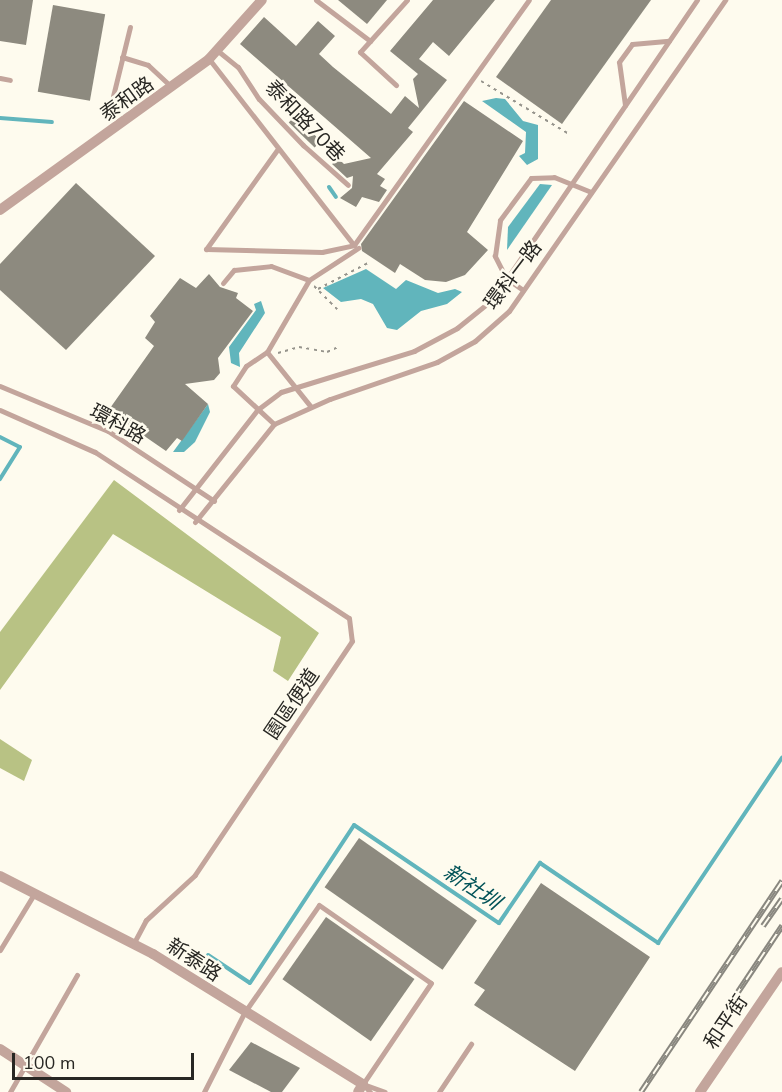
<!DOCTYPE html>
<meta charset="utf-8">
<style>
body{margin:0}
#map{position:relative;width:782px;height:1092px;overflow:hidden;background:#fefbee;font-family:"Nunito Sans","Noto Sans TC",sans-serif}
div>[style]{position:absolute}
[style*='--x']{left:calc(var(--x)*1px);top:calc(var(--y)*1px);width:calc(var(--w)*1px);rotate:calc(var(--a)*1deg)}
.forest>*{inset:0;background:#b8c284}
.water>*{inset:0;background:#61b5bc}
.stream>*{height:4px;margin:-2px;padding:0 2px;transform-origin:2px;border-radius:2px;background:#61b5bc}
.building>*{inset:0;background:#8d8a7f;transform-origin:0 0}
.path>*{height:2px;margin-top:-1px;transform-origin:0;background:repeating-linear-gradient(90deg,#96948c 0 3px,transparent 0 7.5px)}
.service>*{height:5px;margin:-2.5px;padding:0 2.5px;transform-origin:2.5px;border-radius:2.5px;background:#c3a59c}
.minor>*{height:10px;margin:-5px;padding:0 5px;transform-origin:5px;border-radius:5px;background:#c3a59c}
.rail>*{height:6px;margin-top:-3px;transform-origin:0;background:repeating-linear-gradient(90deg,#fefbee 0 11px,#89877f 0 22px);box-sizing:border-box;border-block:2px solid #89877f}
span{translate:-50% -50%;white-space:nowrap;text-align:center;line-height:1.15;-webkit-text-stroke:5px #fefbee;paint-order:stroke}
.street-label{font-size:20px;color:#282723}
.water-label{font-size:21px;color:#015257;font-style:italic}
.scale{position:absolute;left:12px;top:1053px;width:182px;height:27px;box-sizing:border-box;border:3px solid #282723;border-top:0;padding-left:8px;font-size:18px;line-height:21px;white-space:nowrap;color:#282723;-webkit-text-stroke:4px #fefbee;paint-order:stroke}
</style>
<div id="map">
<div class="forest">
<i style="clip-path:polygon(114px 480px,319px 633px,288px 681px,273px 671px,281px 637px,113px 534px,0 690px,0 632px)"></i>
<i style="clip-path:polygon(0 739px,32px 760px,24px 781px,0 768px)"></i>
</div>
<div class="water">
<i style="clip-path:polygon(496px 98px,505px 99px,523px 121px,538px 125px,538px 159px,527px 165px,519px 156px,525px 153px,526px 132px,482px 101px)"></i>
<i style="clip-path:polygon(540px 184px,552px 185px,507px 250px,508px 227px)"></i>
<i style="clip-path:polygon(366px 269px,396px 289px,406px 280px,438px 293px,455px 289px,462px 292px,447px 304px,421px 311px,397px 330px,387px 328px,373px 304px,361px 299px,341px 302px,323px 288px)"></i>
<i style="clip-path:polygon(261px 301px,265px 313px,239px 353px,240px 367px,231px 363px,229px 347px,256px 310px,254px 304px)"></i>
<i style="clip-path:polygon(208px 404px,210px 412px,195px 442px,184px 452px,173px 452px)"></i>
</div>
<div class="stream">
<i style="--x:0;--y:118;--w:52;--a:4.4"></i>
<i style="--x:329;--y:187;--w:12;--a:55"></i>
<i style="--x:0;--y:437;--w:22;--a:27"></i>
<i style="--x:20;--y:447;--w:38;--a:122"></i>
<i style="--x:208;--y:955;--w:50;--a:33.7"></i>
<i style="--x:250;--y:983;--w:189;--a:-56.6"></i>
<i style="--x:354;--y:825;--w:175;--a:34.1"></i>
<i style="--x:499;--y:923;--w:73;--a:-55.7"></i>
<i style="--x:540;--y:863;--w:143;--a:34.1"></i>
<i style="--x:658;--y:943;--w:223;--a:-56.2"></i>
</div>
<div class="building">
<i style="clip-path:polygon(0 0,33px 0,26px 45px,0 41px)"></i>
<i style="clip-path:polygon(338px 0,387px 0,367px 24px)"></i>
<i style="clip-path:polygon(433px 0,495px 0,449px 56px,433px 42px,419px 59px,447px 80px,408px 128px,413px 132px,377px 174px,385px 179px,380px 186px,387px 190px,379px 202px,362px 197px,356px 207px,340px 198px,352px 188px,353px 176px,347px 178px,332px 164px,338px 158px,344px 164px,371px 158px,240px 44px,264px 17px,296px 46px,318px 21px,335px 36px,319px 54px,333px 67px,391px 114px,405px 96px,419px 108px,413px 79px,418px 74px,390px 51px)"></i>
<i style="clip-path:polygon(551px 0,651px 0,562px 124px,496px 77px)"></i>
<i style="left:53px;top:5px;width:53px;height:88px;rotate:10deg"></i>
<i style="clip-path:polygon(464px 101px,523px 141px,467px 232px,488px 250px,465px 275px,446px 282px,425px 280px,400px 264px,395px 273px,362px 251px,361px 244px)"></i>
<i style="left:295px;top:116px;width:36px;height:9px;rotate:44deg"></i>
<i style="clip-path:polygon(76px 183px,155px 256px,66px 350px,0 290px,0 264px)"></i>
<i style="clip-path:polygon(209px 274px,220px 287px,238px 293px,236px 298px,253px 311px,218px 358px,220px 373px,214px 380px,185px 384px,208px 404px,182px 441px,177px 438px,166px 451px,108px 411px,154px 346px,145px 338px,155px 322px,150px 316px,180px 278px,196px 288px)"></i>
<i style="left:359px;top:838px;width:144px;height:60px;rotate:35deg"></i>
<i style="clip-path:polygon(541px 883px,650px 957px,575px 1071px,474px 1005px,485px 990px,474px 983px)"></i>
<i style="left:326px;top:917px;width:108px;height:76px;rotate:35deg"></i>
<i style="clip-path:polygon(251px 1042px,300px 1068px,282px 1092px,271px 1092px,229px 1070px)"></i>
</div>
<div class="path">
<i style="--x:481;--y:81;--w:103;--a:31.1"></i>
<i style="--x:314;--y:286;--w:33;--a:45"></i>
<i style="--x:318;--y:289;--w:56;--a:-27.5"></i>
<i style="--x:278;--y:353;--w:22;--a:-16"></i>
<i style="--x:299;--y:347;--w:28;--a:10"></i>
<i style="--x:327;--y:352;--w:12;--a:-24"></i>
</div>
<div class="service">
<i style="--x:316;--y:0;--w:68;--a:37.2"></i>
<i style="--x:370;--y:41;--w:55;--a:-47.9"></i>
<i style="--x:370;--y:41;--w:15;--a:132"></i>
<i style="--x:360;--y:52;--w:49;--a:42.5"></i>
<i style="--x:218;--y:51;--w:26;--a:39"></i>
<i style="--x:238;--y:67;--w:38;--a:57"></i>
<i style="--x:259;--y:99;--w:64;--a:46.3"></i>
<i style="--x:303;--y:145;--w:60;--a:41.6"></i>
<i style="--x:122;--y:57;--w:27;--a:17"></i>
<i style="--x:148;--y:65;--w:33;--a:43"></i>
<i style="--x:209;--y:59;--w:236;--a:52.1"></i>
<i style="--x:0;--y:78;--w:10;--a:11"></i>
<i style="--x:113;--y:96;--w:71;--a:-76.2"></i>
<i style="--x:625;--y:105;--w:43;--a:-97.9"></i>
<i style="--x:619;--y:62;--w:22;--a:-54"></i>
<i style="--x:632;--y:44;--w:37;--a:-5"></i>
<i style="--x:277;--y:150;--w:122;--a:125.6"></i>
<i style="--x:206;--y:249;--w:116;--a:1.5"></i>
<i style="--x:322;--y:252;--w:33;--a:-12"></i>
<i style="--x:354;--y:245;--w:301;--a:-54.5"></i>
<i style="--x:223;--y:283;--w:17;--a:-50"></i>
<i style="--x:234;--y:270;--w:37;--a:-6"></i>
<i style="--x:271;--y:266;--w:40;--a:20.2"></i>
<i style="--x:523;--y:290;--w:21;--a:-145"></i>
<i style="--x:506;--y:278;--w:25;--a:-117"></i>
<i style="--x:495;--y:256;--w:36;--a:-82"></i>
<i style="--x:500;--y:220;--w:52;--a:-53.6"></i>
<i style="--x:531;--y:178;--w:23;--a:-2"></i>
<i style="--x:554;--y:177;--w:40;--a:22"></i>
<i style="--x:267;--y:352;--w:83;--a:-59.7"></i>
<i style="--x:309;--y:280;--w:59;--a:-33.1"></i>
<i style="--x:0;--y:386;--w:117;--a:22.6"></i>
<i style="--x:108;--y:431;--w:127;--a:33.4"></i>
<i style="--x:0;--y:410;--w:104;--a:23.9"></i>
<i style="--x:95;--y:452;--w:303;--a:33.2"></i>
<i style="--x:349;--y:618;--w:23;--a:83"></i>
<i style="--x:352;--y:641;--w:282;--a:123.9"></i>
<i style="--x:195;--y:875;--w:67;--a:137.4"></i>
<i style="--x:146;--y:920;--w:27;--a:118"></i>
<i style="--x:274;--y:424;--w:56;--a:-137.2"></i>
<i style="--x:233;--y:386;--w:24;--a:-57"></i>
<i style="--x:246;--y:366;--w:25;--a:-34"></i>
<i style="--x:267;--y:352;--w:70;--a:51.3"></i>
<i style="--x:179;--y:510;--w:127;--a:-52"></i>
<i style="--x:257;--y:410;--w:30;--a:-37"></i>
<i style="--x:281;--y:392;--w:139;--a:-17.1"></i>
<i style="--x:414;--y:351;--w:49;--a:-28.1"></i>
<i style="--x:457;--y:328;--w:46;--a:-38.9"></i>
<i style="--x:493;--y:299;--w:362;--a:-55.7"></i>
<i style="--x:195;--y:522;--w:126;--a:-51.1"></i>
<i style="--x:274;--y:424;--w:61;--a:-24.1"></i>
<i style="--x:330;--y:399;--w:113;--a:-19.1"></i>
<i style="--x:437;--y:362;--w:43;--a:-28.9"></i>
<i style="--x:475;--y:341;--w:45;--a:-41.4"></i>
<i style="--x:509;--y:311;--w:379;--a:-55.2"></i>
<i style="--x:0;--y:950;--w:66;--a:-58.7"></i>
<i style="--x:363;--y:1084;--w:23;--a:20"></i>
<i style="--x:363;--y:1084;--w:11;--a:49"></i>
<i style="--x:10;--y:1092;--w:135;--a:-60.2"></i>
<i style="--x:204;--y:1092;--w:89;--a:-63.1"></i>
<i style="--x:244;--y:1013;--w:131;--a:-55.2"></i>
<i style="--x:319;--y:905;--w:136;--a:34.9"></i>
<i style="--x:431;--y:983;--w:122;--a:124"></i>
<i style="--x:439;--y:1092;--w:58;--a:-56.3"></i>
</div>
<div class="minor">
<i style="--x:0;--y:210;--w:258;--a:-35.8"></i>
<i style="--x:209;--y:59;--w:79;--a:-48.1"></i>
<i style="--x:0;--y:876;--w:172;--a:27"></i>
<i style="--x:153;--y:954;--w:247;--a:31.8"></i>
<i style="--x:363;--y:1084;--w:9;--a:122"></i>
<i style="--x:0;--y:1049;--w:79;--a:33.1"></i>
<i style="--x:700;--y:1092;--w:145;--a:-55.7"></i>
</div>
<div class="rail">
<i style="--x:763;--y:926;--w:33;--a:-55"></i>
<i style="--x:734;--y:998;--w:87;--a:-56.3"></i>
<i style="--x:641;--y:1092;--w:254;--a:-56.2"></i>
</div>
<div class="street-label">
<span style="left:127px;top:99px;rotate:-36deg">泰和路</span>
<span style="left:305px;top:121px;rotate:46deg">泰和路70巷</span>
<span style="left:513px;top:275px;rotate:-53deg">環科一路</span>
<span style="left:118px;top:424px;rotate:29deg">環科路</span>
<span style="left:292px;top:704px;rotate:-56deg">園區便道</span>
<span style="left:194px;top:960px;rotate:33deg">新泰路</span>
<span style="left:726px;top:1022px;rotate:-56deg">和平街</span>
</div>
<div class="water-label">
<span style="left:472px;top:887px;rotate:34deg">新社圳</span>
</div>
<div class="scale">100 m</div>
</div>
